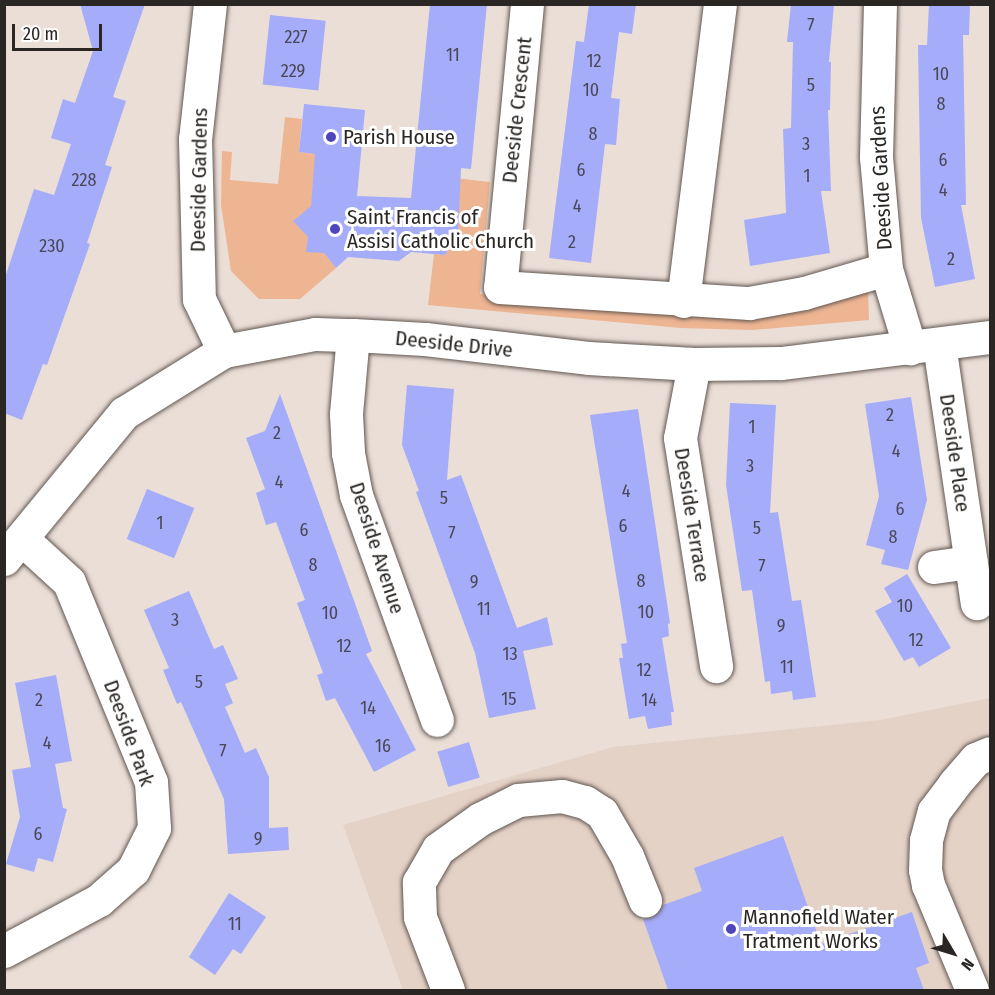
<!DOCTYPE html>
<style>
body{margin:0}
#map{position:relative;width:995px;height:995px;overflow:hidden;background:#eaded7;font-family:"Fira Sans Condensed",sans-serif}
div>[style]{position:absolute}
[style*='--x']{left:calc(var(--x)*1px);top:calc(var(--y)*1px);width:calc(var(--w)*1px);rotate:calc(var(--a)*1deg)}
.built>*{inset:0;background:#e5d2c7}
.green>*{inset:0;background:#eeb593}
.building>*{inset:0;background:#a5acf9;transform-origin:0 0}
.roads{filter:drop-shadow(0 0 2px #625751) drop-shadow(0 0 2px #625751)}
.minor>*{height:33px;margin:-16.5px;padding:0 16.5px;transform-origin:16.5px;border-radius:16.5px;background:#fff}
.dots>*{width:16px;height:16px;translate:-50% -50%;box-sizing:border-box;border:3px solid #fff;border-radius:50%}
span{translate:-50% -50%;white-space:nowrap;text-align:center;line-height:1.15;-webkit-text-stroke:6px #fff;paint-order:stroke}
.number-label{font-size:18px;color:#494858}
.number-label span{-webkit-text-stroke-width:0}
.street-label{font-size:21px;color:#2a2623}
.poi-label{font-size:21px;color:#2a2623}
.left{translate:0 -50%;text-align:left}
.frame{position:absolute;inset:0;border:6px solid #2a2623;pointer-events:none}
.north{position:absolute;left:923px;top:923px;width:60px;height:60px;-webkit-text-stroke:4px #fff;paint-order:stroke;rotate:128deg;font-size:16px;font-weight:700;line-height:24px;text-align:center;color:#2a2623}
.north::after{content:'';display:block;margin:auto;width:21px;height:27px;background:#2a2623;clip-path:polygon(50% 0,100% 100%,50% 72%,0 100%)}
.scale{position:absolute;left:12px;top:24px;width:90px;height:27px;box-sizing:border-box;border:3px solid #2a2623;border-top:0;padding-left:8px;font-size:18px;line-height:21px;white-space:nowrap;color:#2a2623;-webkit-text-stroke:4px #fff;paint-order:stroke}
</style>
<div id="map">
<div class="built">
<i style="clip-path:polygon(990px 698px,990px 990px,403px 990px,343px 825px,613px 747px,880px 720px)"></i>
</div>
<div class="green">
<i style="clip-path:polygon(285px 117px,302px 119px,299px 152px,321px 155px,324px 253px,336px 268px,300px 299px,259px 299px,231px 271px,221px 205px,222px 151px,232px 152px,230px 180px,278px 184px)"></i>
<i style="clip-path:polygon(420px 174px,490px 182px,480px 294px,683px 311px,868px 288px,869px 320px,752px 330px,681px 328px,428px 305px,434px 254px,445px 255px,458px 235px,459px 211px)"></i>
</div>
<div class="building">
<i style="clip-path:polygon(80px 4px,145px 4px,113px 97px,126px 101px,105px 165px,112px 167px,87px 243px,90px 244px,47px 365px,43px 364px,22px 420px,4px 413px,4px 281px,34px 189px,54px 195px,71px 144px,51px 138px,63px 99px,75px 103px,93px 51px)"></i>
<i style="clip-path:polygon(430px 4px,487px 4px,471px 169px,461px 168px,458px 235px,445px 255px,411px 252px,399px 261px,348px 257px,336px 268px,324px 253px,306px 252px,308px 237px,293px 221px,311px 206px,315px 154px,299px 152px,304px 104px,365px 110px,357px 196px,411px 198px)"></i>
<i style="clip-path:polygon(589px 4px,636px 4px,632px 34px,619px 32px,611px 98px,620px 99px,616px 145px,605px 144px,591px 263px,549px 258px,576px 41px,584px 42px)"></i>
<i style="clip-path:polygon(791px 4px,834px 4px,829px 62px,831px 62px,830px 110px,828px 110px,831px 191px,821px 191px,830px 253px,750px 266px,744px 220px,786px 213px,783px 129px,791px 128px,793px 42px,787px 42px)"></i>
<i style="clip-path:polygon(929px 4px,970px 4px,969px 35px,963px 35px,966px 205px,961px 205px,975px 279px,935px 287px,921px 218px,918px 45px,927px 45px)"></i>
<i style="left:270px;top:15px;width:56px;height:70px;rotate:6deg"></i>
<i style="clip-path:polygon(407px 385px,454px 389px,447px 480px,461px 475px,517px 628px,547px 617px,553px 645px,523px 651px,536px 709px,489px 718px,475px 653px,416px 492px,419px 491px,402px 445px)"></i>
<i style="clip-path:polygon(280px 394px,372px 651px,366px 654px,416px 750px,374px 772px,335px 698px,326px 701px,317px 675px,323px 673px,297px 603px,305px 600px,276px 522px,266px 525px,256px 493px,265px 489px,246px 438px,265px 431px)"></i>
<i style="clip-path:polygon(911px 397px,927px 500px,908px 570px,881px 564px,885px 550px,866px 545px,879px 496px,865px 404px)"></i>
<i style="clip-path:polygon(730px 403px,776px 405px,770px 513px,778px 512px,792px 601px,801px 600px,816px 697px,793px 700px,792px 691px,771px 694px,770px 681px,765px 682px,752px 590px,742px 591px,726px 485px)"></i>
<i style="clip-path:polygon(638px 409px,670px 623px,668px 624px,669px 636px,662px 638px,674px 712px,671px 712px,672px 725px,648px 729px,645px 716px,629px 719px,619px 658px,623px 658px,621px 644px,627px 643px,590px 415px)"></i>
<i style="left:147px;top:489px;width:51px;height:54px;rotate:22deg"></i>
<i style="clip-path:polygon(907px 574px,951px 648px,919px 667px,913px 657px,904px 661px,875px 611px,892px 602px,884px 588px)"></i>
<i style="clip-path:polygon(189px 591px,214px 649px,223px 645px,238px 679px,225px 684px,233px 703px,225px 707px,245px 753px,256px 748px,269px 777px,269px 828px,288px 827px,289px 850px,228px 854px,224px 799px,181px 702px,177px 704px,163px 670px,169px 668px,144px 610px)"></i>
<i style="clip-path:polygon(56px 675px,72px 761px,55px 764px,63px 808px,67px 809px,53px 862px,38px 858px,34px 872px,6px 864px,20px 817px,12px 770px,31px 767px,15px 683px)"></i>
<i style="left:469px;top:742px;width:37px;height:33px;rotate:73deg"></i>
<i style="clip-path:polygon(783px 836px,821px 944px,912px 912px,929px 963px,916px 968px,924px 990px,668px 990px,643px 919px,653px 917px,663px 905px,702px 891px,694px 868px)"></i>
<i style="clip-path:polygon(229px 893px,266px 917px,241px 954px,233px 949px,215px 975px,189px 957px)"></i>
</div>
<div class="roads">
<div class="minor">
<i style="--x:210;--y:4;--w:136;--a:96.3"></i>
<i style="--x:195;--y:139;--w:160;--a:88.6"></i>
<i style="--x:199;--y:299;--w:58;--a:64.3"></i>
<i style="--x:527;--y:4;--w:284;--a:95.4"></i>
<i style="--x:500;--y:287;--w:250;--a:3.7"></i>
<i style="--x:749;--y:303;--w:56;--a:-10.3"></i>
<i style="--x:804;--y:293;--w:85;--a:-16.3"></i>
<i style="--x:880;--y:4;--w:153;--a:91.5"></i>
<i style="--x:876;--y:157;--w:112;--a:84.9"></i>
<i style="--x:886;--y:269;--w:83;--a:73.1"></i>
<i style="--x:683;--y:301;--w:299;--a:-82.9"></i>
<i style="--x:353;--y:335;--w:79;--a:95.1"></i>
<i style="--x:346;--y:414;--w:39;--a:87"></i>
<i style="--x:348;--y:453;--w:43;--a:79.2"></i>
<i style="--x:356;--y:495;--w:239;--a:70.2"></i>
<i style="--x:939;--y:344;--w:262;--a:81.7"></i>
<i style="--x:694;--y:364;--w:75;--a:100.7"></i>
<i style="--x:680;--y:438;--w:231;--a:81"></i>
<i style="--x:4;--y:559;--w:189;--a:-50.6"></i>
<i style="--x:124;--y:413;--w:118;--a:-31.8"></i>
<i style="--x:224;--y:351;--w:93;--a:-10.6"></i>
<i style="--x:315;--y:334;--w:38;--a:2"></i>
<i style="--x:353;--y:335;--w:72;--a:3.2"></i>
<i style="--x:425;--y:339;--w:164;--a:6.6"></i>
<i style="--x:588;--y:358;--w:106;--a:3.2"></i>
<i style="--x:694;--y:364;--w:87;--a:-0.7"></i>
<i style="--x:781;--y:363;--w:211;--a:-7.1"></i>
<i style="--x:934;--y:567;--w:37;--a:-8"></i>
<i style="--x:4;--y:951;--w:108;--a:-28.2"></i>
<i style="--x:99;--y:900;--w:45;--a:-41.4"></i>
<i style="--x:133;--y:870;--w:47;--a:-63.4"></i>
<i style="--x:154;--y:828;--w:46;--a:-93.7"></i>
<i style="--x:151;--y:782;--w:216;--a:-112.3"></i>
<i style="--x:69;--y:582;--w:64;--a:-137.5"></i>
<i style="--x:448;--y:990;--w:78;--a:-111"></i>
<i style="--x:420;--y:917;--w:35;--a:-92"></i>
<i style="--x:419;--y:882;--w:38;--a:-60"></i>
<i style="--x:438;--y:849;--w:52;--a:-35.5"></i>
<i style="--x:480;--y:819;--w:42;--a:-26.6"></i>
<i style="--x:518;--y:800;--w:44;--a:-5.2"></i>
<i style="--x:562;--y:796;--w:24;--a:15"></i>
<i style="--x:585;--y:802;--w:20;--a:33"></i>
<i style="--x:602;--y:813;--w:50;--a:59.8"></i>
<i style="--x:627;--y:856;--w:48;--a:67.8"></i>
<i style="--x:972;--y:990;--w:114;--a:-112.7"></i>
<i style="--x:928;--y:885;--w:15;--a:-101"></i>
<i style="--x:925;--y:870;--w:30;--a:-88"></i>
<i style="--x:926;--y:840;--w:30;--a:-75"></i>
<i style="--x:934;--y:811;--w:34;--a:-53"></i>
<i style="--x:954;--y:784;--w:33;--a:-49"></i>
<i style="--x:976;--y:759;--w:15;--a:-23"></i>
</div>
</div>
<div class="dots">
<i style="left:331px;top:137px;background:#4d46bc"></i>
<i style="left:335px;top:229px;background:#4d46bc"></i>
<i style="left:731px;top:929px;background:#4d46bc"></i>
</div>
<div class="number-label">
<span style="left:811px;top:25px">7</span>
<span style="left:296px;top:37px">227</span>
<span style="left:453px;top:55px">11</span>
<span style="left:594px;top:61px">12</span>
<span style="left:293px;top:71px">229</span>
<span style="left:941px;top:74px">10</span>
<span style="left:811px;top:85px">5</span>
<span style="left:591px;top:90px">10</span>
<span style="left:941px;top:104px">8</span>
<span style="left:593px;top:134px">8</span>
<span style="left:806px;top:144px">3</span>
<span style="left:943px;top:160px">6</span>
<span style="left:581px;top:170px">6</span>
<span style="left:807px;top:176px">1</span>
<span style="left:84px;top:180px">228</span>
<span style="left:943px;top:190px">4</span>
<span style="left:577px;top:206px">4</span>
<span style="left:572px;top:242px">2</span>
<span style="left:52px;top:246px">230</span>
<span style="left:951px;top:259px">2</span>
<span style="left:890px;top:415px">2</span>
<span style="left:752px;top:427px">1</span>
<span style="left:277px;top:433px">2</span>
<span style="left:896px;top:451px">4</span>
<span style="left:750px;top:466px">3</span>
<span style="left:279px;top:482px">4</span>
<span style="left:626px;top:491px">4</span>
<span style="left:444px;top:498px">5</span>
<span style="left:900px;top:509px">6</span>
<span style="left:160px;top:523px">1</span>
<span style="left:623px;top:526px">6</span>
<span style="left:757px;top:528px">5</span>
<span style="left:304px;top:530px">6</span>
<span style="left:452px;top:533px">7</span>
<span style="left:893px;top:537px">8</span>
<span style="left:313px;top:565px">8</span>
<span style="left:762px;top:566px">7</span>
<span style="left:641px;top:581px">8</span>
<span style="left:474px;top:582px">9</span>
<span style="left:905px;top:606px">10</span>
<span style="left:484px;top:609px">11</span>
<span style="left:646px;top:612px">10</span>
<span style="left:330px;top:613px">10</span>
<span style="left:175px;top:620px">3</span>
<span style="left:781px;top:626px">9</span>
<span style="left:916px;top:640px">12</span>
<span style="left:344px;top:646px">12</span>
<span style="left:510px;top:654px">13</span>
<span style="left:787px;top:667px">11</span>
<span style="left:644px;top:670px">12</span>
<span style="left:199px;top:682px">5</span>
<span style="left:509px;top:699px">15</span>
<span style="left:39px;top:700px">2</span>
<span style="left:649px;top:700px">14</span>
<span style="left:368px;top:708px">14</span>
<span style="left:47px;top:743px">4</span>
<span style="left:383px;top:746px">16</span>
<span style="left:223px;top:751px">7</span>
<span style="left:38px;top:834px">6</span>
<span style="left:258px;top:839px">9</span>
<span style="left:235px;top:924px">11</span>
</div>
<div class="street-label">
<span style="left:517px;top:110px;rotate:-84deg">Deeside Crescent</span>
<span style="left:881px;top:178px;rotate:-93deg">Deeside Gardens</span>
<span style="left:199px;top:180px;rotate:-89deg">Deeside Gardens</span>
<span style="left:454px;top:344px;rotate:6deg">Deeside Drive</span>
<span style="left:955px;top:453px;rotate:82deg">Deeside Place</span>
<span style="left:692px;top:515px;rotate:81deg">Deeside Terrace</span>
<span style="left:377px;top:548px;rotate:72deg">Deeside Avenue</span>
<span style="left:129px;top:733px;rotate:70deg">Deeside Park</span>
</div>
<div class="poi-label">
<span class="left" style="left:343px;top:137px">Parish House</span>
<span class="left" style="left:347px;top:229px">Saint Francis of<br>Assisi Catholic Church</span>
<span class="left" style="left:743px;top:929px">Mannofield Water<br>Tratment Works</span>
</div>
<div class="frame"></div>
<div class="north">N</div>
<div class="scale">20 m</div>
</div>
